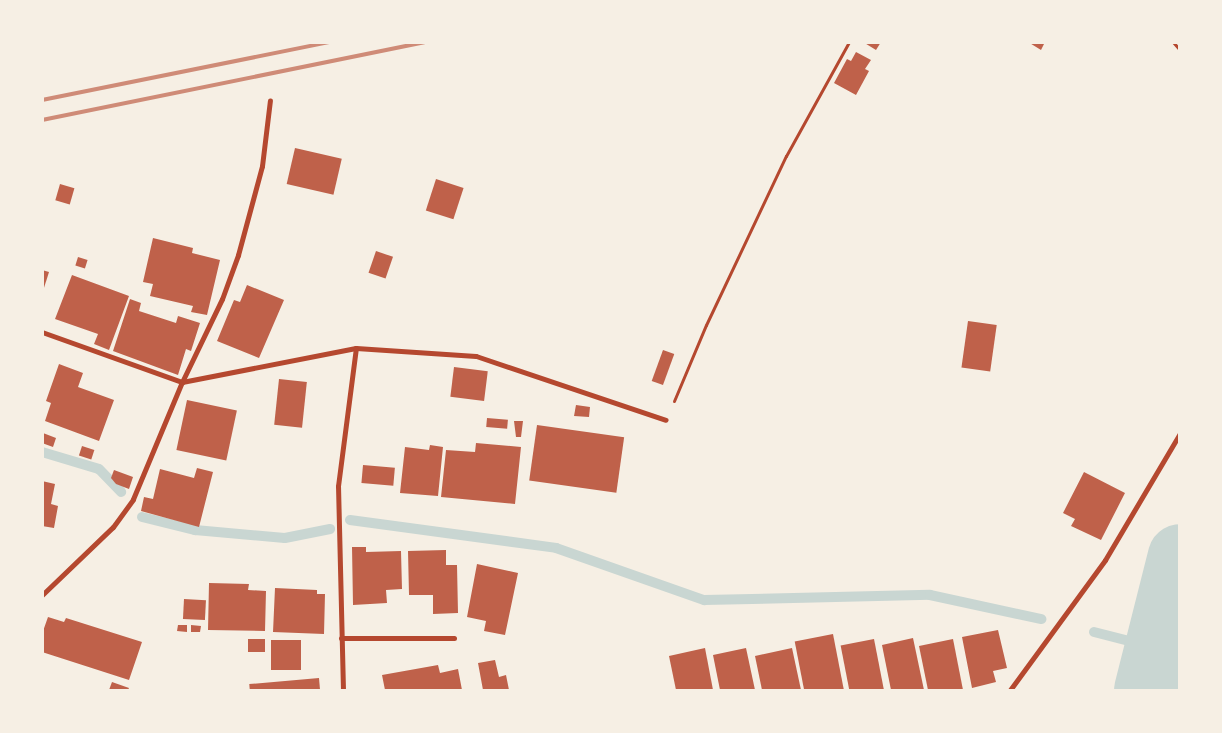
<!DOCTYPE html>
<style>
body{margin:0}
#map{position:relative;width:1222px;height:733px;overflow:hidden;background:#f6efe4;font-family:"PT Sans Narrow",sans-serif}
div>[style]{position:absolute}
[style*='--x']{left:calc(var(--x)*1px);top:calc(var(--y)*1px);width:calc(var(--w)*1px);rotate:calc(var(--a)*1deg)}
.stream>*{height:10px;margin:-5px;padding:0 5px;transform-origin:5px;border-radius:5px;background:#c9d6d2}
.river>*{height:64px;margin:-32px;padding:0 32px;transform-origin:32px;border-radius:32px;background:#c9d6d2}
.building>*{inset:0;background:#bf614a;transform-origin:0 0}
.path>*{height:3px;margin:-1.5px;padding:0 1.5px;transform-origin:1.5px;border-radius:1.5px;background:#b5482f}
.minor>*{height:5px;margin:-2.5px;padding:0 2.5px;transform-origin:2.5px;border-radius:2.5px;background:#b5482f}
.rail>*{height:4px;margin:-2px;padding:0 2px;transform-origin:2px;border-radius:2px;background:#cf8b77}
span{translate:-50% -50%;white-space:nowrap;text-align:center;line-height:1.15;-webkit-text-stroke:4.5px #f6efe4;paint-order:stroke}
.frame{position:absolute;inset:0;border:44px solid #f6efe4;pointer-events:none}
</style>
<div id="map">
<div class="stream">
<i style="--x:42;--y:452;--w:59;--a:16.6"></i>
<i style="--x:99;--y:469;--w:32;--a:46"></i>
<i style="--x:142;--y:517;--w:55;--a:13.8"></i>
<i style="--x:195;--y:530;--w:90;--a:5.1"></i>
<i style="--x:285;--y:538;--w:46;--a:-11.3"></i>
<i style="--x:350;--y:520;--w:208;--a:7.7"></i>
<i style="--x:556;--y:548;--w:157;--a:19.4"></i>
<i style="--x:704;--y:600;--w:226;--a:-1.3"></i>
<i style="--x:930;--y:595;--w:114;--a:12.2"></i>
<i style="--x:1094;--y:632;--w:65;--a:14.3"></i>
</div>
<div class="river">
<i style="--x:1146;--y:690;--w:138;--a:-75.8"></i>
</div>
<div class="building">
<i style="clip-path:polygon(863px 42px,881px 42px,876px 50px)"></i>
<i style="clip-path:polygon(1028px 42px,1045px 42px,1041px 50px)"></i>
<i style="clip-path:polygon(856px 52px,871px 60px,865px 69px,869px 71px,856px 95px,834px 83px,847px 59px,851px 61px)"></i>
<i style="left:295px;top:148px;width:48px;height:37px;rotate:13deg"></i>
<i style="left:436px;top:179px;width:29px;height:33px;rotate:18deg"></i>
<i style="left:60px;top:184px;width:15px;height:17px;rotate:16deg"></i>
<i style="clip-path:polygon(153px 238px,193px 248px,192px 253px,220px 260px,207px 315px,191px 312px,193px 306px,150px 296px,153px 284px,143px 282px)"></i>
<i style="left:376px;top:251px;width:18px;height:23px;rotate:19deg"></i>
<i style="left:78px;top:257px;width:10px;height:9px;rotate:17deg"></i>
<i style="clip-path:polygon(42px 270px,49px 272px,43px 291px,42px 291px)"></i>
<i style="clip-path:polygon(72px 275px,129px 296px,109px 350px,94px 344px,98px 334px,55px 319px)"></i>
<i style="clip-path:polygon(247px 285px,284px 300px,259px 358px,217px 341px,234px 300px,240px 302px)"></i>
<i style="clip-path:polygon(130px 299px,141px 303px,139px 311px,176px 323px,178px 316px,200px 323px,191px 351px,186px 349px,178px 375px,113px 351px)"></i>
<i style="left:968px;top:321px;width:29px;height:47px;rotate:8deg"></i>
<i style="left:663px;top:350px;width:12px;height:33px;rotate:20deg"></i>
<i style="clip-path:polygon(59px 364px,83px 373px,78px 387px,114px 400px,99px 441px,45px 421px,51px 403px,46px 401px)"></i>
<i style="left:454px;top:367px;width:34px;height:30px;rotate:7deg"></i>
<i style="left:279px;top:379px;width:28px;height:46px;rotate:6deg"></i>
<i style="left:187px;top:400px;width:51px;height:51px;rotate:12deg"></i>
<i style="clip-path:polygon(576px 405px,590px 407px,589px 417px,574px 416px)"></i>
<i style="left:487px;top:418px;width:21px;height:9px;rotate:5deg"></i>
<i style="clip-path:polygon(514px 421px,523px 421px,521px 437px,516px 437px)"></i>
<i style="left:537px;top:425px;width:88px;height:56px;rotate:8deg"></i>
<i style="clip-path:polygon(43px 433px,56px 438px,53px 447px,42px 443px)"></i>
<i style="clip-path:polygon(476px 443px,521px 447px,515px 504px,441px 497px,446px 450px,475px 452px)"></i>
<i style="clip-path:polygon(430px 445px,443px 447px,438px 496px,400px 493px,405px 447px,429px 450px)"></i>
<i style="left:82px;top:446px;width:13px;height:10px;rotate:18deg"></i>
<i style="left:363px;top:465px;width:32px;height:18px;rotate:5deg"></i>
<i style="clip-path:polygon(197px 468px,213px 472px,199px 527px,141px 511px,144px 497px,153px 499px,160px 469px,194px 478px)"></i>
<i style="clip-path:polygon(114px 470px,133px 477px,129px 489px,116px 484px,111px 478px)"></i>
<i style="clip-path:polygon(1084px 472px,1125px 493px,1101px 540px,1071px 526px,1075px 519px,1063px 513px)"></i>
<i style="clip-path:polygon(42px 481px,55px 484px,51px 504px,58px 506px,54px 528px,42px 526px)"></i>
<i style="clip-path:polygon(352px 547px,366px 547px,366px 552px,401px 551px,402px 589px,386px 590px,387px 603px,353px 605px)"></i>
<i style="clip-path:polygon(446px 550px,446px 565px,457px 565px,458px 613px,433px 614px,433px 595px,409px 595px,408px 551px)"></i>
<i style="clip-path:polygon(477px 564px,518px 573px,505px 635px,484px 631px,486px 621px,467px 617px)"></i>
<i style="clip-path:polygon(209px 583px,249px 584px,248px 590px,266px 591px,265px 631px,208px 630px)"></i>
<i style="clip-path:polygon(275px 588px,317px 590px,317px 594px,325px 594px,324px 634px,273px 632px)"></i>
<i style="left:184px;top:599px;width:22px;height:20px;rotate:3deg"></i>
<i style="clip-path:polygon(48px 617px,64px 622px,66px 618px,142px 642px,129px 680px,42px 652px,42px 634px)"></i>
<i style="clip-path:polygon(178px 625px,187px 625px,187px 632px,177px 631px)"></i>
<i style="clip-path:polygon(191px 625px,201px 626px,200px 632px,191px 632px)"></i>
<i style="clip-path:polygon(998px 630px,1007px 668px,993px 671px,996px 682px,972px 688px,962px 637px)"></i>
<i style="left:833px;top:634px;width:56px;height:39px;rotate:79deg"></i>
<i style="clip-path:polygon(913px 638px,924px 690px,891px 690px,882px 645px)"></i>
<i style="left:248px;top:639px;width:17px;height:13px"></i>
<i style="left:874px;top:639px;width:52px;height:34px;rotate:79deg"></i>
<i style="clip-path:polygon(953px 639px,963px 690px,928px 690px,919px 646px)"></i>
<i style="left:271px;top:640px;width:30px;height:30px"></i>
<i style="clip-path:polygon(705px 648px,713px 690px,676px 690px,669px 656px)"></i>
<i style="clip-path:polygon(746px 648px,755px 690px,720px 690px,713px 655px)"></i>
<i style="clip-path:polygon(792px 648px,801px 690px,762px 690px,755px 656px)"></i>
<i style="clip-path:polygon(495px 660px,499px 677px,506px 675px,509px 690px,483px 690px,478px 663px)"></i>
<i style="clip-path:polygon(438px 665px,440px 673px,458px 669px,462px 690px,385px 690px,382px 675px)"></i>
<i style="left:319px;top:678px;width:12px;height:70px;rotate:85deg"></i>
<i style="clip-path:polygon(112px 682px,129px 688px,128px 690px,109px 690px)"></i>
</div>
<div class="path">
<i style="--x:1173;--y:42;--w:11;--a:49"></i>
<i style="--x:674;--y:401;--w:82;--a:-67.2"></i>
<i style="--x:706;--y:325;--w:187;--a:-64.7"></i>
<i style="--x:786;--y:156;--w:130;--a:-61.1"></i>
</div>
<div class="minor">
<i style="--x:42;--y:332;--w:149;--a:19.7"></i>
<i style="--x:182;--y:382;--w:177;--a:-11.1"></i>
<i style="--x:356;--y:348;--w:120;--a:3.8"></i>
<i style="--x:476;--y:356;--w:200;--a:18.6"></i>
<i style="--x:42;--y:595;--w:98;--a:-43.8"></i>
<i style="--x:113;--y:527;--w:34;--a:-54"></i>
<i style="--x:133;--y:499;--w:127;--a:-67.3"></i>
<i style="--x:182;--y:382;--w:92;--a:-64.3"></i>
<i style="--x:222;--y:299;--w:47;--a:-70"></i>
<i style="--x:238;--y:255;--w:92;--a:-74.9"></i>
<i style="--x:262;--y:166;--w:66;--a:-83.1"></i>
<i style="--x:341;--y:638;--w:113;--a:0"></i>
<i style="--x:343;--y:690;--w:204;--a:-91.4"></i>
<i style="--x:338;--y:486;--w:139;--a:-82.6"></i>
<i style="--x:1010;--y:690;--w:161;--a:-53.8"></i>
<i style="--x:1105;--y:560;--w:147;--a:-59.4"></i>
</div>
<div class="rail">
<i style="--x:42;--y:100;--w:294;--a:-11.4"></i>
<i style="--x:42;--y:120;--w:390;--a:-11.5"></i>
</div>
<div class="frame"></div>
</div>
